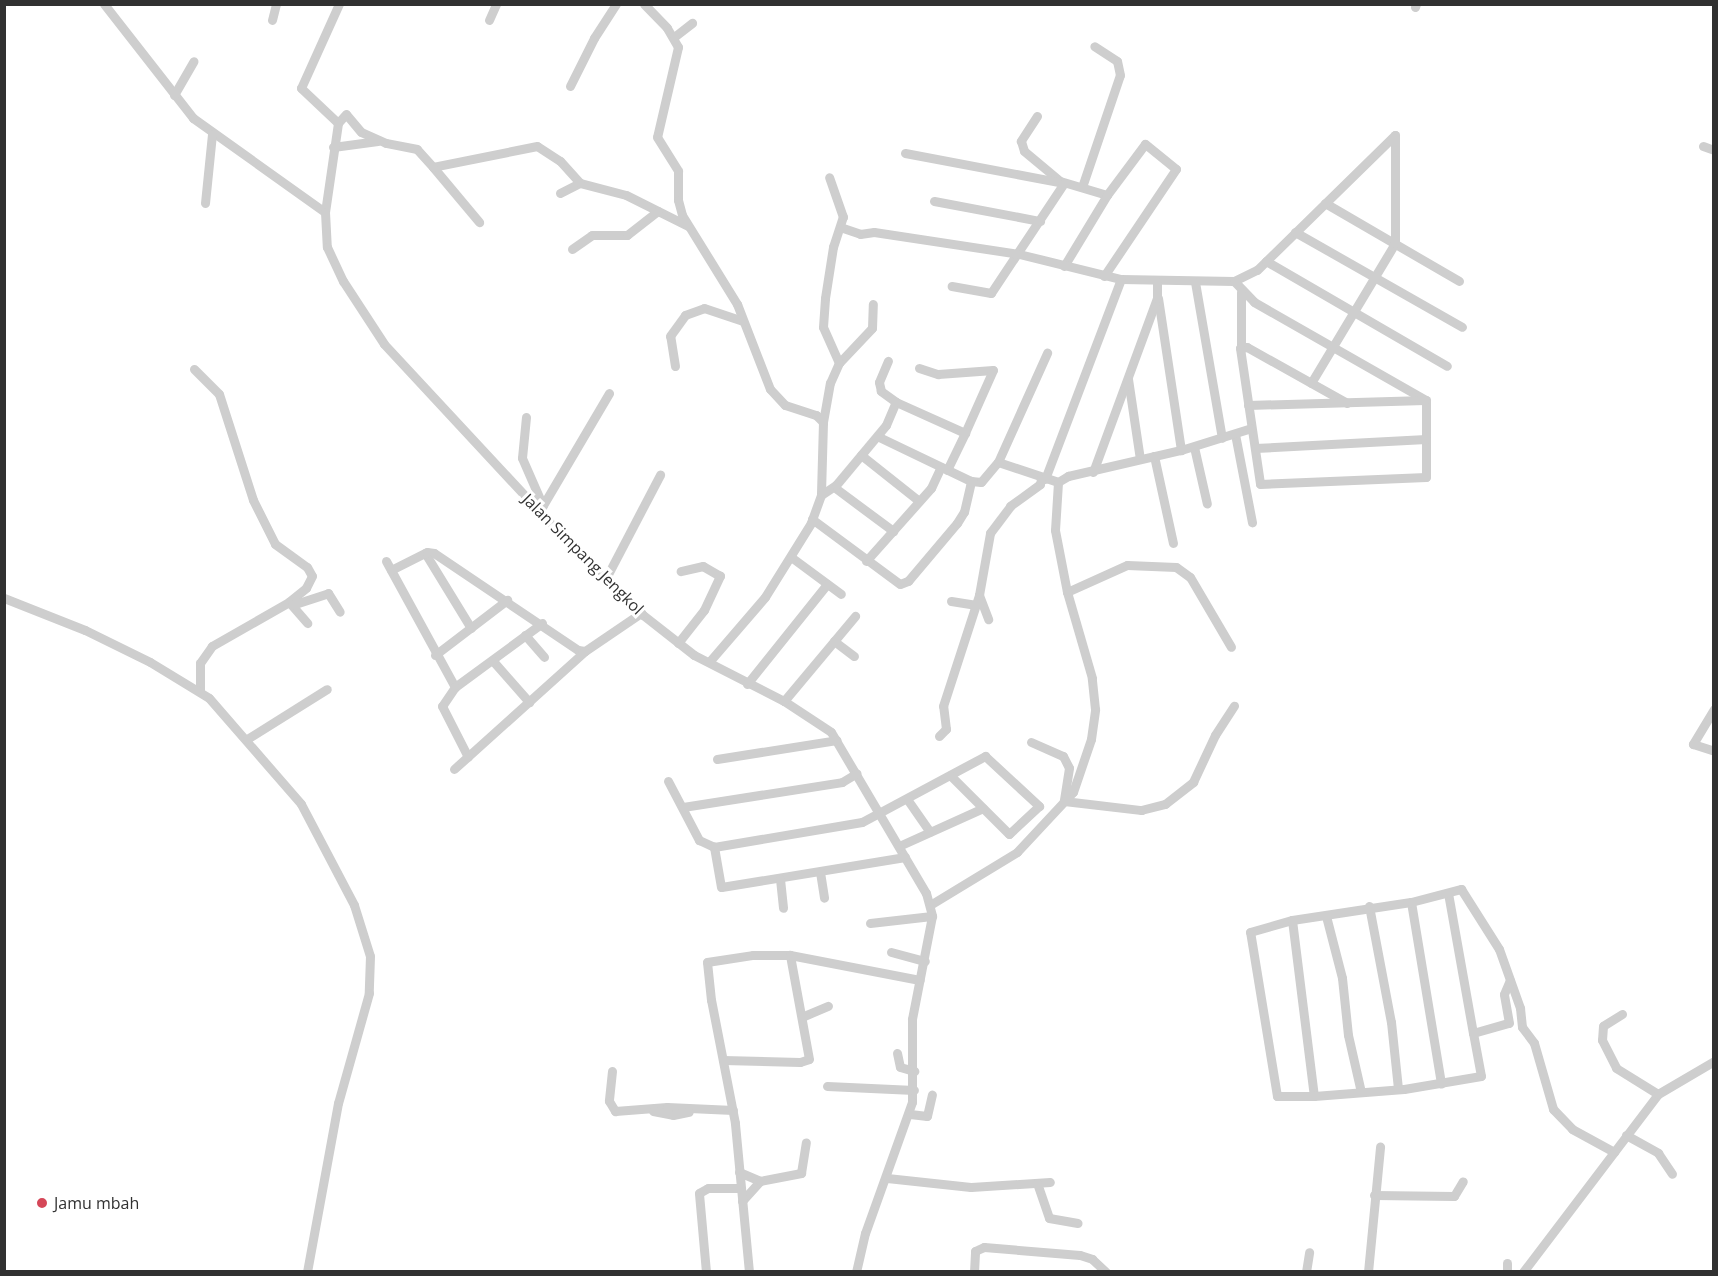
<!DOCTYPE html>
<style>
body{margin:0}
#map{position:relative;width:1718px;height:1276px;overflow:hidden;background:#fff;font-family:"Open Sans",sans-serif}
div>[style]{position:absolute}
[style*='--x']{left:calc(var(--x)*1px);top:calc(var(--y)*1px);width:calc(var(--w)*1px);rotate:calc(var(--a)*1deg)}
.minor>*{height:9px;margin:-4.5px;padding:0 4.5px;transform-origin:4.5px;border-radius:4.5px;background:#cecece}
.dots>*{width:16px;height:16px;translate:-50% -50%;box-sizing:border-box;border:3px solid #fff;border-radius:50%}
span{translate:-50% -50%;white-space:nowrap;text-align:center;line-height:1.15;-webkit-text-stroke:6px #fff;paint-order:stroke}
.street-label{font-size:16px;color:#313131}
.poi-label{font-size:16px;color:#313131}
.left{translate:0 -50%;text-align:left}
.frame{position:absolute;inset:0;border:6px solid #313131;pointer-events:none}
</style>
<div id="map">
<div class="minor">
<i style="--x:104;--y:4;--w:145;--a:52"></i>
<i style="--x:193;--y:118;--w:162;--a:35.5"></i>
<i style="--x:644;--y:4;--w:33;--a:46"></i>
<i style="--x:667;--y:28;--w:22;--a:60"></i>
<i style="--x:678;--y:47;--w:92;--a:103.1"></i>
<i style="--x:657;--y:137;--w:40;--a:58"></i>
<i style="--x:678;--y:171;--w:29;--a:90"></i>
<i style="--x:678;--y:200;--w:16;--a:75"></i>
<i style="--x:682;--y:215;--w:105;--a:58.3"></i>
<i style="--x:737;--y:304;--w:91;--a:68.8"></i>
<i style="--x:770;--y:389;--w:22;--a:47"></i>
<i style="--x:785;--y:405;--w:33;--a:18"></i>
<i style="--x:816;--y:415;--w:10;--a:45"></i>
<i style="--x:823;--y:422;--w:73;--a:91.6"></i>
<i style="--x:821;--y:495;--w:30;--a:110"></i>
<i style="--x:811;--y:523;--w:87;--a:121.9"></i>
<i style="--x:765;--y:597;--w:84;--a:130.7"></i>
<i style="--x:1415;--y:7;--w:3;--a:-72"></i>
<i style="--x:272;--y:20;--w:16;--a:-76"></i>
<i style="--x:489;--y:20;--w:17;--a:-66"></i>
<i style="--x:674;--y:37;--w:23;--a:-38"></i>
<i style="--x:570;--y:86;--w:54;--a:-63.4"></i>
<i style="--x:594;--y:38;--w:40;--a:-57.1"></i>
<i style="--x:174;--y:95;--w:39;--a:-60"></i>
<i style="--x:1037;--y:116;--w:30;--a:123"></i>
<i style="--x:1021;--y:141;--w:10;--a:73"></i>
<i style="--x:1024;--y:151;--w:47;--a:39.8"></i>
<i style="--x:1060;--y:181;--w:49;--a:16.6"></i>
<i style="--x:1107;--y:195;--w:83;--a:121.2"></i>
<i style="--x:338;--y:123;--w:51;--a:-136.6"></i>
<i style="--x:301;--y:88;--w:92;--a:-65.7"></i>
<i style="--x:1703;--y:146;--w:12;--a:20"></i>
<i style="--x:333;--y:147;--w:45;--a:-7.6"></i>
<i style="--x:905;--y:153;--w:162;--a:10.7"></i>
<i style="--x:1064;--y:183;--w:132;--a:123.6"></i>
<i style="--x:991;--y:293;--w:40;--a:-170"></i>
<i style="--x:433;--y:167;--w:72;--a:50.1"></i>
<i style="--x:1082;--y:187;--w:118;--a:-71.3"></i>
<i style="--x:1120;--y:75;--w:14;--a:-102"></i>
<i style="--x:1117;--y:61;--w:27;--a:-147"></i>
<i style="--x:560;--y:193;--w:22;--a:-27"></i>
<i style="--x:934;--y:201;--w:108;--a:10.7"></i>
<i style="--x:205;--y:203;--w:69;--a:-84.2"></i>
<i style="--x:1325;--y:203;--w:155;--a:30.2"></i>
<i style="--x:688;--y:226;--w:69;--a:-153.4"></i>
<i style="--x:626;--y:195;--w:48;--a:-165.4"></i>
<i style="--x:580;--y:183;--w:30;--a:-132"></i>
<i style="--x:560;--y:161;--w:27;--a:-147"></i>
<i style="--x:537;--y:146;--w:106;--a:168.6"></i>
<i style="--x:433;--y:167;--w:24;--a:-132"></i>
<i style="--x:417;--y:149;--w:32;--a:-169"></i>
<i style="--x:386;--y:143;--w:27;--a:-156"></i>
<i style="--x:361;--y:132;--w:23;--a:-130"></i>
<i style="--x:346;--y:114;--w:12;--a:132"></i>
<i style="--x:338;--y:123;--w:90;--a:98.3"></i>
<i style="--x:325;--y:212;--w:35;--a:87"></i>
<i style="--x:327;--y:247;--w:38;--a:65"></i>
<i style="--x:343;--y:281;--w:75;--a:56.9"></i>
<i style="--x:384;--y:344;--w:289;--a:47.1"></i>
<i style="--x:581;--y:556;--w:86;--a:43.6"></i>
<i style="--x:643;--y:615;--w:65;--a:38.1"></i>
<i style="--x:694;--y:655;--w:101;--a:27.1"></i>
<i style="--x:784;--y:701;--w:56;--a:33.4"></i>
<i style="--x:831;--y:732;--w:187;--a:59.5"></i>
<i style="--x:926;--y:893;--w:24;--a:75"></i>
<i style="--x:932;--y:916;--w:105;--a:101"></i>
<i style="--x:912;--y:1019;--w:83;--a:90"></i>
<i style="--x:912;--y:1102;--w:139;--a:109.7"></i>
<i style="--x:865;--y:1233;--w:40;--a:103"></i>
<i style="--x:843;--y:228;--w:18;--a:19"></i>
<i style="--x:860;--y:234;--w:14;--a:-8"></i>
<i style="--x:874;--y:232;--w:147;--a:8.6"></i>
<i style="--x:1019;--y:254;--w:105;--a:13.8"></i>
<i style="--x:1121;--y:279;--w:113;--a:1"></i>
<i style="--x:1234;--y:281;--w:25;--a:-26"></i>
<i style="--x:1257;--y:270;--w:193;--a:-44.4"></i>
<i style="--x:1295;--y:232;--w:192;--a:29.6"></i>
<i style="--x:572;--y:249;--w:24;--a:-35"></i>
<i style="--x:592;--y:235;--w:35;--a:0"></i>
<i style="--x:627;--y:235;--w:39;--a:-38"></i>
<i style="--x:1266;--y:261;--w:209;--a:30.1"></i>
<i style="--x:1104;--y:276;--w:129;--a:-56.1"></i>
<i style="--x:1176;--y:169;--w:40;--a:-141"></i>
<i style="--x:1145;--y:144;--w:64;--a:126.7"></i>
<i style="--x:1234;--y:281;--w:29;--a:46"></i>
<i style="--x:1254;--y:302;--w:198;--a:29.7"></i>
<i style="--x:1195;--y:282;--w:158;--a:80.2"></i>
<i style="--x:1158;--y:298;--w:154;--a:81.4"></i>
<i style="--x:1241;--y:347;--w:55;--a:-90"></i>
<i style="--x:839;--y:363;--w:48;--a:-46.7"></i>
<i style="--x:872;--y:328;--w:24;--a:-88"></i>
<i style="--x:675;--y:366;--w:30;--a:-99"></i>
<i style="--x:670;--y:336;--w:26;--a:-54"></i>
<i style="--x:685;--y:315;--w:20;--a:-20"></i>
<i style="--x:704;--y:308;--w:41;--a:18.4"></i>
<i style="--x:919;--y:368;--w:20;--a:18"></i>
<i style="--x:938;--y:374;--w:55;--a:-4.2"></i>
<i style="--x:993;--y:370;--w:69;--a:114"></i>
<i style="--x:194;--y:369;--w:35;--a:45"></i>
<i style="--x:219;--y:394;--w:111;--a:72.2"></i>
<i style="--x:253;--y:500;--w:49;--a:63.4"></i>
<i style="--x:275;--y:544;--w:39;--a:36"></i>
<i style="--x:307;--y:567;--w:10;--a:61"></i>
<i style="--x:312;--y:576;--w:13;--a:117"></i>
<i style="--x:306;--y:588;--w:22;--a:141"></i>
<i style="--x:289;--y:602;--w:89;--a:150.3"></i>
<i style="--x:212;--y:646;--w:21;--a:125"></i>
<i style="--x:200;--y:663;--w:29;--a:90"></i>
<i style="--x:1128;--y:379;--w:81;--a:81.5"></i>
<i style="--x:1311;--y:383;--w:163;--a:-59"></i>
<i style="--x:1395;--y:243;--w:108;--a:-90"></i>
<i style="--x:896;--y:402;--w:76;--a:24.2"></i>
<i style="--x:965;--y:433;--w:41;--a:115.9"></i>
<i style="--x:1347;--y:403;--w:115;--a:-150.8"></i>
<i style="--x:1247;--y:347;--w:7;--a:172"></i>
<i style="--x:1240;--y:348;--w:137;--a:81.6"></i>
<i style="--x:1260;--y:484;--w:166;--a:-2.4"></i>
<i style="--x:1426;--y:477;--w:77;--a:-90"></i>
<i style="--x:1248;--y:405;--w:177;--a:-1.6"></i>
<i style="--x:526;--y:417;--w:41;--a:95.6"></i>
<i style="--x:522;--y:458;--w:52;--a:66.4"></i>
<i style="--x:823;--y:422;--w:40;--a:-80"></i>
<i style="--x:830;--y:383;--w:22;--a:-66"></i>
<i style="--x:839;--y:363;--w:39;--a:-114"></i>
<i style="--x:823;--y:327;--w:29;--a:-86"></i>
<i style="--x:825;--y:298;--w:52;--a:-81.1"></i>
<i style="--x:833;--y:247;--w:32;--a:-72"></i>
<i style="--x:843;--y:217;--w:42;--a:-109.3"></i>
<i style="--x:1235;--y:434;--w:90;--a:79.1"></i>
<i style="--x:879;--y:437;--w:102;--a:25.6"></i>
<i style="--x:971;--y:481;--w:10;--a:6"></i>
<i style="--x:981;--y:482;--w:26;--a:-50"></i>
<i style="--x:998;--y:462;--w:120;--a:-65.8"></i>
<i style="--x:1194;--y:447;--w:58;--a:77.2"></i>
<i style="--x:1255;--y:448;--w:171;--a:-3"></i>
<i style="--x:861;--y:455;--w:74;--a:38.4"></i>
<i style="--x:1154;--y:456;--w:89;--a:77.7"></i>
<i style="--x:998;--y:462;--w:63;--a:18.4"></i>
<i style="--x:1058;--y:482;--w:12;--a:-31"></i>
<i style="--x:1068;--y:476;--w:116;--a:-13"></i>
<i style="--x:1181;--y:450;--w:73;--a:-17.4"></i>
<i style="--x:1093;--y:472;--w:185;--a:-69.8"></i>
<i style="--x:1157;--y:298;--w:16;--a:-90"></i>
<i style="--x:1045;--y:479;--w:214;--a:-69.2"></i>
<i style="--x:834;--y:487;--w:74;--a:36.7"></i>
<i style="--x:821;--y:495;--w:18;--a:-34"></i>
<i style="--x:836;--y:485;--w:78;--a:-50.2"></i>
<i style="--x:886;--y:425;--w:25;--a:-67"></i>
<i style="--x:896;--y:402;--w:19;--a:-144"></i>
<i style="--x:881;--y:391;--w:9;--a:-103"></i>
<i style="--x:879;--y:382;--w:23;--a:-67"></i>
<i style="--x:539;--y:512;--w:138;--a:-59.5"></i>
<i style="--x:812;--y:519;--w:109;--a:36.5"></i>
<i style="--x:900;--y:584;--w:9;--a:-21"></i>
<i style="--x:908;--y:581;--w:76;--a:-49.8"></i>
<i style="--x:957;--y:523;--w:13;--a:-58"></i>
<i style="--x:964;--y:512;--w:32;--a:-77"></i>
<i style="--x:425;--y:553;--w:88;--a:58.5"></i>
<i style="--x:791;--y:557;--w:62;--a:36.5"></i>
<i style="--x:386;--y:561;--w:144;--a:61.3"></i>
<i style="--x:455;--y:687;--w:108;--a:-36.3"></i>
<i style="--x:866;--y:561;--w:98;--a:-48.3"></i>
<i style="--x:931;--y:488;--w:23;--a:-65"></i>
<i style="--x:391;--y:570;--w:40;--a:-26.6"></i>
<i style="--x:427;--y:552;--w:7;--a:8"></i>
<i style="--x:434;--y:553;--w:174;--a:34"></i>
<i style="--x:578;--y:650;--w:7;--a:8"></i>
<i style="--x:585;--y:651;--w:68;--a:-34.2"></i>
<i style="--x:605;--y:580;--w:119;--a:-62.4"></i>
<i style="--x:1067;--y:592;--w:66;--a:-24.2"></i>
<i style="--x:1127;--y:565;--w:49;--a:2.3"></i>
<i style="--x:1176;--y:567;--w:17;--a:36"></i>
<i style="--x:1190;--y:577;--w:81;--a:59.6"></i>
<i style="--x:979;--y:595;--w:26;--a:69"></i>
<i style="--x:4;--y:598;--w:87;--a:21.6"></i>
<i style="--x:85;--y:630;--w:72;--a:26.2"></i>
<i style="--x:150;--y:662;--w:69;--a:31.4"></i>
<i style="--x:209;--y:698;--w:140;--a:49"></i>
<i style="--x:301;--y:804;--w:114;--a:62.3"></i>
<i style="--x:354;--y:905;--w:53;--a:72.6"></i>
<i style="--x:370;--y:956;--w:37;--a:92"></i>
<i style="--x:369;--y:993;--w:114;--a:105.7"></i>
<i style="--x:338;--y:1103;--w:172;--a:100.4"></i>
<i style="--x:951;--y:601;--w:24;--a:9"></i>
<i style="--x:289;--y:602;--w:28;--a:49"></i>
<i style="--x:292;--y:605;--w:38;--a:-18"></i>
<i style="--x:328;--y:593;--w:22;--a:58"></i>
<i style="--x:525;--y:635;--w:29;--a:49"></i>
<i style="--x:834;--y:641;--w:25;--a:37"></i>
<i style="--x:678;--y:643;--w:42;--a:-51.8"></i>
<i style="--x:704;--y:610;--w:38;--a:-65"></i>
<i style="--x:720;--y:576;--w:20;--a:-150"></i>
<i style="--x:703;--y:566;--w:23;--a:167"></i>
<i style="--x:435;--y:655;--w:91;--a:-37.4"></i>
<i style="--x:493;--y:661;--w:55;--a:48.7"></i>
<i style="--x:747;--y:684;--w:128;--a:-51.3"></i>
<i style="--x:455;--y:687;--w:23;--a:124"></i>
<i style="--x:442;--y:706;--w:57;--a:63"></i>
<i style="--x:784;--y:701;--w:111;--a:-50.1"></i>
<i style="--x:1714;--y:709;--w:41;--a:121"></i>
<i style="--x:1693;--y:744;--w:22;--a:18"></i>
<i style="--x:939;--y:736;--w:10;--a:-45"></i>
<i style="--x:946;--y:729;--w:23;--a:-97"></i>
<i style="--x:943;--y:706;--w:117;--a:-72"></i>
<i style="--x:979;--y:595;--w:63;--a:-79.9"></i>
<i style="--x:990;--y:533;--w:34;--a:-53"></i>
<i style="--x:1010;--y:506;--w:37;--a:-36"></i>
<i style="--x:1040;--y:484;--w:5;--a:-79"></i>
<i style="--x:247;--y:739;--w:94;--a:-32"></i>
<i style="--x:1031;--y:742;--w:35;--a:24"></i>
<i style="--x:1063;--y:756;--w:13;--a:63"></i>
<i style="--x:1069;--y:768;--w:33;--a:99"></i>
<i style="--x:717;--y:759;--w:121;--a:-9"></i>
<i style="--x:454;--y:769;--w:176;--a:-42"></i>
<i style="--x:668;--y:781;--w:67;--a:62.3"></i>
<i style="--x:699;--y:840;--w:17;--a:25"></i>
<i style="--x:907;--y:799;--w:40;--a:55.1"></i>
<i style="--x:1064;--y:801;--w:78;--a:6.7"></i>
<i style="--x:1141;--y:810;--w:25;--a:-14"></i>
<i style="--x:1165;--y:804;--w:36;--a:-38"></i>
<i style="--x:1193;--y:782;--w:52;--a:-64.9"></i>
<i style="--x:1215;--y:735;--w:35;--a:-57"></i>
<i style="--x:683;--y:807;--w:161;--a:-8.9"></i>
<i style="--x:842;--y:782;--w:17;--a:-31"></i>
<i style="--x:899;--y:846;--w:92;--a:-24.3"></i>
<i style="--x:905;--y:857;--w:186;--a:170.7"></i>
<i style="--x:721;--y:887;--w:41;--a:-99.9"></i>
<i style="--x:714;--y:847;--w:150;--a:-9.6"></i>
<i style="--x:862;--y:822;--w:140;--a:-28.2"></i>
<i style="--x:985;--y:756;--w:74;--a:42.8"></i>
<i style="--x:1039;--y:806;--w:41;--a:137"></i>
<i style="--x:1009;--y:834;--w:83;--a:-135"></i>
<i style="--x:820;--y:872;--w:26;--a:81"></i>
<i style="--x:780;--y:879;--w:29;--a:84"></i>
<i style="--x:1448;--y:893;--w:142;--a:79.9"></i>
<i style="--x:1411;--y:902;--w:184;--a:80.6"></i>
<i style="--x:930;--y:905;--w:102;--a:-31.3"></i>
<i style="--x:1017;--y:852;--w:82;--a:-47"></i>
<i style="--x:1073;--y:792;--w:56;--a:-71.2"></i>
<i style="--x:1091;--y:739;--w:30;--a:-82"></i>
<i style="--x:1095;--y:709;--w:31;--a:-96"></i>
<i style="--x:1092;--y:678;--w:90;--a:-106.2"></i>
<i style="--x:1067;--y:592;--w:63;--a:-101"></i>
<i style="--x:1055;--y:530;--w:48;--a:-86.4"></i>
<i style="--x:1369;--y:906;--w:118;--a:79.3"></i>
<i style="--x:1391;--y:1022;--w:67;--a:84"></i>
<i style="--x:1326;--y:916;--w:64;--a:75.5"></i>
<i style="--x:1342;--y:978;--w:57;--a:84"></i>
<i style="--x:1348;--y:1035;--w:58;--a:77.2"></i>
<i style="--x:1292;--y:920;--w:177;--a:82.9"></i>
<i style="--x:1314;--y:1096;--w:37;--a:180"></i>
<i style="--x:1277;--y:1096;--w:166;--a:-99.3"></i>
<i style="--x:1250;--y:932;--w:44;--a:-15.9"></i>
<i style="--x:1292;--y:920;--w:120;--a:-8.6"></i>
<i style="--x:1411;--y:902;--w:52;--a:-14.6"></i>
<i style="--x:1461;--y:889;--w:71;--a:57.7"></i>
<i style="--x:1499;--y:949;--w:63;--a:70.4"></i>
<i style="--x:1520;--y:1008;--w:19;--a:84"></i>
<i style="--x:1522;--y:1027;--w:20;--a:53"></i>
<i style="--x:1534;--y:1043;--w:69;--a:73.9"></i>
<i style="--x:1553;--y:1109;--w:28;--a:46"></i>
<i style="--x:1572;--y:1129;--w:48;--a:28.7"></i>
<i style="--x:870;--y:923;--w:62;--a:-6.4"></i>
<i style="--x:891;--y:952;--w:35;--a:15"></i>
<i style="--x:1622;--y:1014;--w:22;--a:148"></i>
<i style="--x:1603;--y:1026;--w:14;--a:94"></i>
<i style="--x:1602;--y:1040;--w:31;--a:63"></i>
<i style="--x:1616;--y:1068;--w:49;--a:31.8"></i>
<i style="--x:804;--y:1016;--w:26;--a:-23"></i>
<i style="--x:897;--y:1053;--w:14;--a:78"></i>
<i style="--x:900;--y:1067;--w:15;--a:16"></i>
<i style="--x:723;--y:1060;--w:77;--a:1.5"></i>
<i style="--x:800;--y:1062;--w:9;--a:-18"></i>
<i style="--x:809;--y:1059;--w:106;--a:-100.4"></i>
<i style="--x:612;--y:1071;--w:30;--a:96"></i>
<i style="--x:609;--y:1101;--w:12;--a:59"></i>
<i style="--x:615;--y:1111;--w:52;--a:-4.4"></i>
<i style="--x:667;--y:1107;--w:66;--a:2.6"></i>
<i style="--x:827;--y:1086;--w:87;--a:2.6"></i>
<i style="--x:1314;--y:1096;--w:90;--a:-4.4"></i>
<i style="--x:1404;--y:1089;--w:78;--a:-9.6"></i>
<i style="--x:1481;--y:1076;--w:44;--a:-100.5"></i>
<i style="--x:1473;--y:1033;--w:37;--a:-16"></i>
<i style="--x:1509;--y:1023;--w:29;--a:-100"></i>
<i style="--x:1504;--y:994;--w:15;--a:-67"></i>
<i style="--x:653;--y:1111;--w:20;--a:11"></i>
<i style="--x:673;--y:1115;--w:16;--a:-11"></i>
<i style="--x:910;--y:1114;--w:17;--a:7"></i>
<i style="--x:927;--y:1116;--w:22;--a:-77"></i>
<i style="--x:1626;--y:1135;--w:37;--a:29"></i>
<i style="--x:1658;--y:1153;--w:25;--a:56"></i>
<i style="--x:739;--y:1172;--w:23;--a:23"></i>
<i style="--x:887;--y:1178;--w:84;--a:6.1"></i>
<i style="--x:971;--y:1187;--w:79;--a:-3.6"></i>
<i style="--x:1037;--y:1183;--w:37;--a:71"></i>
<i style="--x:1049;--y:1218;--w:29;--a:10"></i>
<i style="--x:1374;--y:1195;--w:80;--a:0.7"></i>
<i style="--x:1454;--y:1196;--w:17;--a:-59"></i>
<i style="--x:742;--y:1201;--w:27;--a:-48"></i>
<i style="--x:760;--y:1181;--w:42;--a:-11"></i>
<i style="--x:801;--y:1173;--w:31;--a:-81"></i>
<i style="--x:1507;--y:1263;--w:9;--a:90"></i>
<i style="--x:706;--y:1272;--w:79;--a:-95.1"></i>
<i style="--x:699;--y:1193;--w:10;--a:-29"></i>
<i style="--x:708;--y:1188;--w:32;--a:0"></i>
<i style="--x:749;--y:1272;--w:150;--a:-95.4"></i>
<i style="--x:735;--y:1123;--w:125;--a:-101"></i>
<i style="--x:711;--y:1000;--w:38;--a:-96"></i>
<i style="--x:707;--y:962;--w:47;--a:-8.7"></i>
<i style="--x:753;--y:955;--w:37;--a:0"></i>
<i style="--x:790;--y:955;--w:132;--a:10.9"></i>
<i style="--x:974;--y:1272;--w:21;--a:-87"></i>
<i style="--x:975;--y:1251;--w:10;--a:-24"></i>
<i style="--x:984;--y:1247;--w:96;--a:4.8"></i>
<i style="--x:1080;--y:1255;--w:13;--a:18"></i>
<i style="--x:1092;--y:1259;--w:19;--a:43"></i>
<i style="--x:1306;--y:1272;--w:20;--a:-81"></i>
<i style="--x:1368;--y:1272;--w:126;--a:-84.5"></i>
<i style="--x:1523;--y:1272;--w:223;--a:-52.8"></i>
<i style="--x:1658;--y:1094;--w:65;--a:-30.5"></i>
</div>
<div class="dots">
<i style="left:42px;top:1203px;background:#d54758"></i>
</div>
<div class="street-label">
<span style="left:583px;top:554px;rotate:45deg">Jalan Simpang Jengkol</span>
</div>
<div class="poi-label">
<span class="left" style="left:54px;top:1203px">Jamu mbah</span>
</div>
<div class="frame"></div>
</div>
